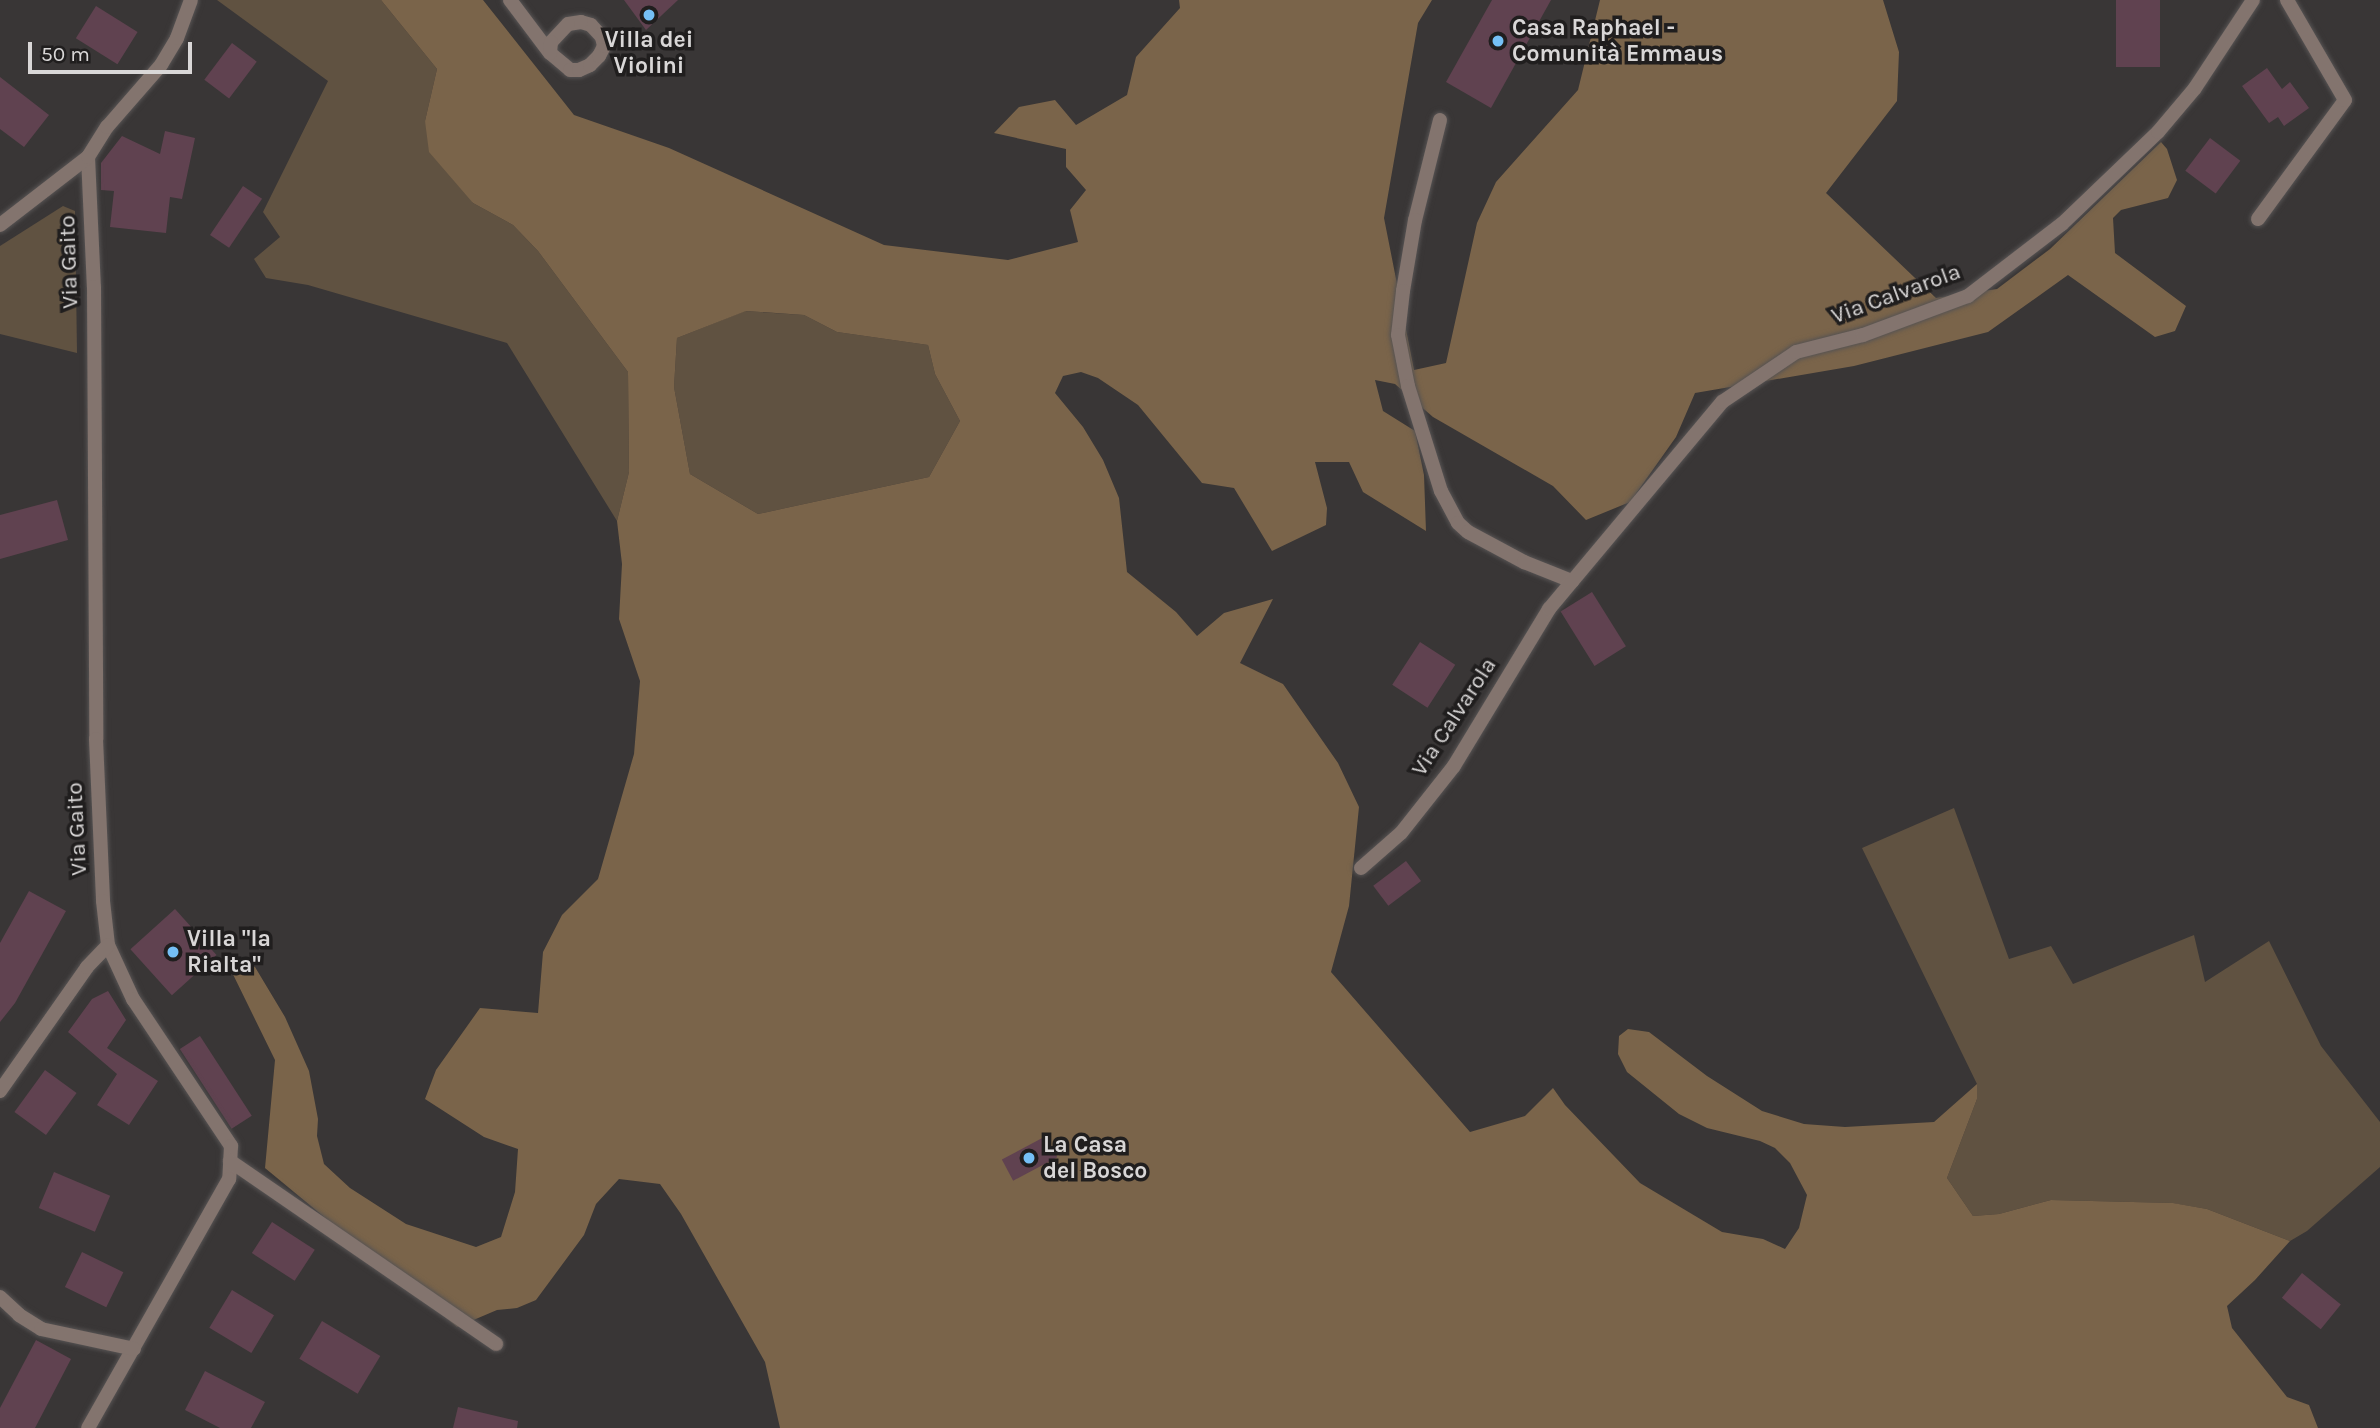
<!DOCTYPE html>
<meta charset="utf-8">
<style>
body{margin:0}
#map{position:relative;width:2380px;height:1428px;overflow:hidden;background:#393636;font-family:Karla,sans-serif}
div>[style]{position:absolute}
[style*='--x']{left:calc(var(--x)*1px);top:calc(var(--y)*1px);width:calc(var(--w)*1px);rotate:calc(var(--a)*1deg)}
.green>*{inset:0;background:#605241}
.forest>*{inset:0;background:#7a644a}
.building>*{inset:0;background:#604250;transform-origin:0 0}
.roads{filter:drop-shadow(0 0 2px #565353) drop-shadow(0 0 2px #565353)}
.street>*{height:14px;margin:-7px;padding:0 7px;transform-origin:7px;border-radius:7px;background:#83746e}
.dots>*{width:19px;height:19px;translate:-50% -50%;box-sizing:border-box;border:4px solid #201e1e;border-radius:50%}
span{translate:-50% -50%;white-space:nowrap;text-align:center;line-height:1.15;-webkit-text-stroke:7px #201e1e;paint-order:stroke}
.poi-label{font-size:23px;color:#d9d7d7;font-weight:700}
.left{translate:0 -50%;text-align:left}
.street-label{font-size:23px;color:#d9d7d7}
.scale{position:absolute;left:28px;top:42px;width:164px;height:32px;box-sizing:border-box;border:4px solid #d9d7d7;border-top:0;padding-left:9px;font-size:21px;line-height:24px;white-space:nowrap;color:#d9d7d7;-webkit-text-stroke:5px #201e1e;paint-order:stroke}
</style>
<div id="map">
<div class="green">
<i style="clip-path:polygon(217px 0,381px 0,437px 69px,425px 121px,473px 203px,513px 225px,538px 251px,628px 372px,629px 472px,617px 521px,507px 343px,308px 285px,266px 278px,254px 259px,280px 237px,263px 212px,328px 81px)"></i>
<i style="clip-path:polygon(63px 206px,75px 211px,77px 353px,0 334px,0 246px)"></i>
<i style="clip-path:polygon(745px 311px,804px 315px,837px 332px,928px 345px,935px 374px,960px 421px,929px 477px,758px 514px,690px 474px,674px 387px,677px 338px)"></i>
<i style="clip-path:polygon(1954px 808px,2009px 959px,2051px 946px,2073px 984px,2194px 935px,2205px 982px,2269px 941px,2321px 1046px,2380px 1122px,2380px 1167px,2307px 1231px,2290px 1241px,2207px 1209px,2172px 1203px,2051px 1200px,1999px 1214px,1973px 1216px,1947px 1178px,1977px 1099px,1977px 1084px,1862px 848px)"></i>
</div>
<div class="forest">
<i style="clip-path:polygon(evenodd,381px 0,483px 0,574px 115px,669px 148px,884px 245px,1008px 260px,1078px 242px,1070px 210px,1086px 190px,1066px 167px,1066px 149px,994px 133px,1019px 107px,1055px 100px,1076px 125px,1127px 95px,1136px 57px,1180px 8px,1179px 0,1432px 0,1418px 23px,1384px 218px,1414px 370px,1446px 363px,1477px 223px,1496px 182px,1578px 90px,1600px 0,1883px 0,1899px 52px,1897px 101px,1826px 193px,1936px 298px,1997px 289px,2050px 249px,2161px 142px,2167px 149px,2177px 180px,2168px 198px,2121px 210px,2113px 218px,2115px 253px,2186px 306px,2175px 331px,2155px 337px,2068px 275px,1988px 332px,1854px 366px,1695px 393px,1676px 437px,1630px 502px,1586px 520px,1553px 486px,1433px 417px,1395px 384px,1375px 380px,1383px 411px,1415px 431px,1424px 475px,1426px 531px,1363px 492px,1349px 462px,1315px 462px,1327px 508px,1326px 525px,1272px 551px,1234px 488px,1202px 483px,1138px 405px,1098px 378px,1081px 372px,1063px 376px,1055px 393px,1083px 427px,1103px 460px,1119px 498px,1127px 572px,1176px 612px,1197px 636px,1224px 613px,1273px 599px,1240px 663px,1283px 684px,1338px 763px,1359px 807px,1349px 906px,1331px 972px,1470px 1132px,1525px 1116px,1553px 1088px,1565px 1105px,1640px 1183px,1722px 1232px,1763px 1239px,1785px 1249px,1799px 1228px,1807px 1195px,1790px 1163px,1775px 1148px,1760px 1141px,1707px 1128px,1679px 1114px,1627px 1072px,1618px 1054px,1619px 1036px,1628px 1029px,1649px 1032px,1707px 1076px,1762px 1111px,1804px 1124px,1845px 1127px,1934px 1122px,1977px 1084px,1977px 1099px,1947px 1178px,1973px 1216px,1999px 1214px,2051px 1200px,2173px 1203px,2207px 1209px,2290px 1241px,2255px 1280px,2227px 1306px,2232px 1328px,2287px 1397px,2309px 1405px,2318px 1428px,780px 1428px,765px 1362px,681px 1214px,660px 1184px,619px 1179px,596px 1204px,584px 1235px,536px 1300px,517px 1308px,497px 1310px,457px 1327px,265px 1168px,275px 1060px,223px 954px,255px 967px,285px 1017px,309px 1071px,318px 1119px,317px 1136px,324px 1164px,350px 1188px,406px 1224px,476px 1247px,501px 1237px,515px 1192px,518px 1149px,484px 1137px,425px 1099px,436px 1070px,480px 1008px,538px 1013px,543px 952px,562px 915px,598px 879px,634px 754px,640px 681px,619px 619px,622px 564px,617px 521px,629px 472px,628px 372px,538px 251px,513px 225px,473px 203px,429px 152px,425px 121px,437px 69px,381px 0,746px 311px,804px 315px,837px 332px,928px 345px,935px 374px,960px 421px,929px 477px,758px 514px,690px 474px,674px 387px,677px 338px,746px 311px)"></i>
</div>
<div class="building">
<i style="clip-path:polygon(624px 0,678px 0,646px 30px)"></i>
<i style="clip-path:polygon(1492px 0,1551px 0,1491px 108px,1446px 82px)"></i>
<i style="left:2116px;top:0;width:44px;height:67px"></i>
<i style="left:96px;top:6px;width:49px;height:38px;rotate:32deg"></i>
<i style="left:232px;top:43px;width:31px;height:46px;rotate:37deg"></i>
<i style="clip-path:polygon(2267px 68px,2282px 89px,2290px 82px,2309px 108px,2284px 126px,2278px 117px,2269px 123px,2242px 86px)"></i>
<i style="clip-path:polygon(0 77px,49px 115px,24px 147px,0 129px)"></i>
<i style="clip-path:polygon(165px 131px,195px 138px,182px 199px,170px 197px,166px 233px,110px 227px,114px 191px,101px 190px,101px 163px,122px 136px,160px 154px)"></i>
<i style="left:2210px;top:138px;width:38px;height:41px;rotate:37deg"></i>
<i style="left:243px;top:186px;width:23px;height:59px;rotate:34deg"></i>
<i style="clip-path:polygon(57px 500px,68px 540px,0 559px,0 515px)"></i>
<i style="left:1592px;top:592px;width:64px;height:37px;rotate:58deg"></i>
<i style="left:1420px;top:642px;width:42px;height:51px;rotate:33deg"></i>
<i style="left:1406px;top:861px;width:25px;height:41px;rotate:53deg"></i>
<i style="clip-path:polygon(29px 891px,66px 911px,15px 1003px,0 1022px,0 943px)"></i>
<i style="left:175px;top:909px;width:62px;height:60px;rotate:48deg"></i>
<i style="clip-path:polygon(108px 991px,126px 1020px,107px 1048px,158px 1081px,129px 1125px,97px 1105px,117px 1074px,68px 1032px,92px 999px)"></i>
<i style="left:200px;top:1036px;width:95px;height:24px;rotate:57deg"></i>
<i style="left:45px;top:1070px;width:39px;height:52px;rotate:36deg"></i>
<i style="left:1046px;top:1136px;width:24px;height:50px;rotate:62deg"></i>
<i style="left:54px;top:1172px;width:61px;height:39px;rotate:23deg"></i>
<i style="left:272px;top:1222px;width:51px;height:37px;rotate:33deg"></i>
<i style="left:82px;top:1252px;width:46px;height:39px;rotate:26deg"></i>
<i style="left:2302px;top:1273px;width:50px;height:32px;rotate:39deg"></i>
<i style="left:232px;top:1290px;width:49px;height:44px;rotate:31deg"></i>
<i style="left:322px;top:1321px;width:68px;height:44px;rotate:31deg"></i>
<i style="clip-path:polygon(36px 1340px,71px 1359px,35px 1428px,0 1428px,0 1408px)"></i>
<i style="clip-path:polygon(205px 1371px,265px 1402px,251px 1428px,220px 1428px,185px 1410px)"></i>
<i style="clip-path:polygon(458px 1407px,518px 1421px,517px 1428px,453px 1428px)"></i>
</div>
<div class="roads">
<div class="street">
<i style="--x:510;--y:0;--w:66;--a:53"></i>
<i style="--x:550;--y:53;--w:26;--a:40"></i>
<i style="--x:570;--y:70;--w:9;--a:0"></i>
<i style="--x:579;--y:70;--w:12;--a:-24"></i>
<i style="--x:590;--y:65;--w:13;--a:-45"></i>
<i style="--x:599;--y:56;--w:11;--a:-63"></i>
<i style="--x:604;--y:46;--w:9;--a:-103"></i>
<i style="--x:602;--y:37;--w:16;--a:-133"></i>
<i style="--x:591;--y:25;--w:10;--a:-163"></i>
<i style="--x:581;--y:22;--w:13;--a:171"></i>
<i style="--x:568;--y:24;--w:25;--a:133"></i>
<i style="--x:551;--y:42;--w:11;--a:95"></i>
<i style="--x:1440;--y:120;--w:103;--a:104"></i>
<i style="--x:1415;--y:220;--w:72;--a:99.6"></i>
<i style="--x:1403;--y:291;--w:44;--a:96.5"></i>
<i style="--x:1398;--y:335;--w:52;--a:78.9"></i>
<i style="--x:1408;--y:386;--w:110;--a:72.6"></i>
<i style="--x:1441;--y:491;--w:36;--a:62"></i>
<i style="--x:1458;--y:523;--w:13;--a:42"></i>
<i style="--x:1468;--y:532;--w:64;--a:28.2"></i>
<i style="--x:1524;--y:562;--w:52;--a:21.6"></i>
<i style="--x:88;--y:157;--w:130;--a:87.4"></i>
<i style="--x:94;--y:287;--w:452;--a:89.7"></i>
<i style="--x:96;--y:739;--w:162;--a:87.5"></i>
<i style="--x:103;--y:901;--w:44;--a:83.5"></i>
<i style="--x:108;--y:945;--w:60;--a:65.2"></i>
<i style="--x:133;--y:999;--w:177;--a:56.3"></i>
<i style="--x:231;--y:1146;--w:33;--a:93"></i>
<i style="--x:229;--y:1179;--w:286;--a:119.5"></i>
<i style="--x:2258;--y:219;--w:147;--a:-53.8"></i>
<i style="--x:2345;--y:100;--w:116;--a:-120.1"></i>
<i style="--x:0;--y:225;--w:111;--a:-37.7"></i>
<i style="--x:88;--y:157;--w:36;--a:-58"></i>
<i style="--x:107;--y:127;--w:82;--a:-48.9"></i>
<i style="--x:161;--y:65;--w:31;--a:-59"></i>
<i style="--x:177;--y:38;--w:40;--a:-69.8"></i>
<i style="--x:1361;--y:868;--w:53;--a:-41.2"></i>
<i style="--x:1401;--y:833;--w:85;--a:-51.7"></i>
<i style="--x:1454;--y:766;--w:184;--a:-58.8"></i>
<i style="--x:1549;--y:609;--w:270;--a:-50.1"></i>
<i style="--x:1722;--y:402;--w:89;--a:-34"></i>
<i style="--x:1796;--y:352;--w:69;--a:-14.2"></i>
<i style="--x:1863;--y:335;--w:112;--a:-20.4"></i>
<i style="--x:1968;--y:296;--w:118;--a:-37.5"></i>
<i style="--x:2062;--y:224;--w:133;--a:-43.8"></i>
<i style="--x:2158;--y:132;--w:57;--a:-49.9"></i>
<i style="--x:2195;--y:88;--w:105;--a:-56.6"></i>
<i style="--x:0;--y:1091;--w:151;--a:-54.9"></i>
<i style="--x:87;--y:967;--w:30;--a:-46"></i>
<i style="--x:230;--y:1161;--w:323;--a:34.5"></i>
<i style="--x:0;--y:1297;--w:26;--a:43"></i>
<i style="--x:19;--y:1315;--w:26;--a:32"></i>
<i style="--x:41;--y:1329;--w:95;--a:12.1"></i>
</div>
</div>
<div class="dots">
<i style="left:649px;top:15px;background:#75c0f6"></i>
<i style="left:1498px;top:41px;background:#75c0f6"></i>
<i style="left:173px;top:952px;background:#75c0f6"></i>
<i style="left:1029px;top:1158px;background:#75c0f6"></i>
</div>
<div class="poi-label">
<span class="left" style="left:1512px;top:41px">Casa Raphael -<br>Comunità Emmaus</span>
<span style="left:649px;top:53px">Villa dei<br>Violini</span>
<span class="left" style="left:187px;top:952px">Villa "la<br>Rialta"</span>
<span class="left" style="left:1043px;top:1158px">La Casa<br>del Bosco</span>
</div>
<div class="street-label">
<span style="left:69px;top:262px;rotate:-92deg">Via Gaito</span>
<span style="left:1896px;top:294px;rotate:-20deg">Via Calvarola</span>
<span style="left:1454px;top:717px;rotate:-57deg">Via Calvarola</span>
<span style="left:77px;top:829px;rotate:-93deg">Via Gaito</span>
</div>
<div class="scale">50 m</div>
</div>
